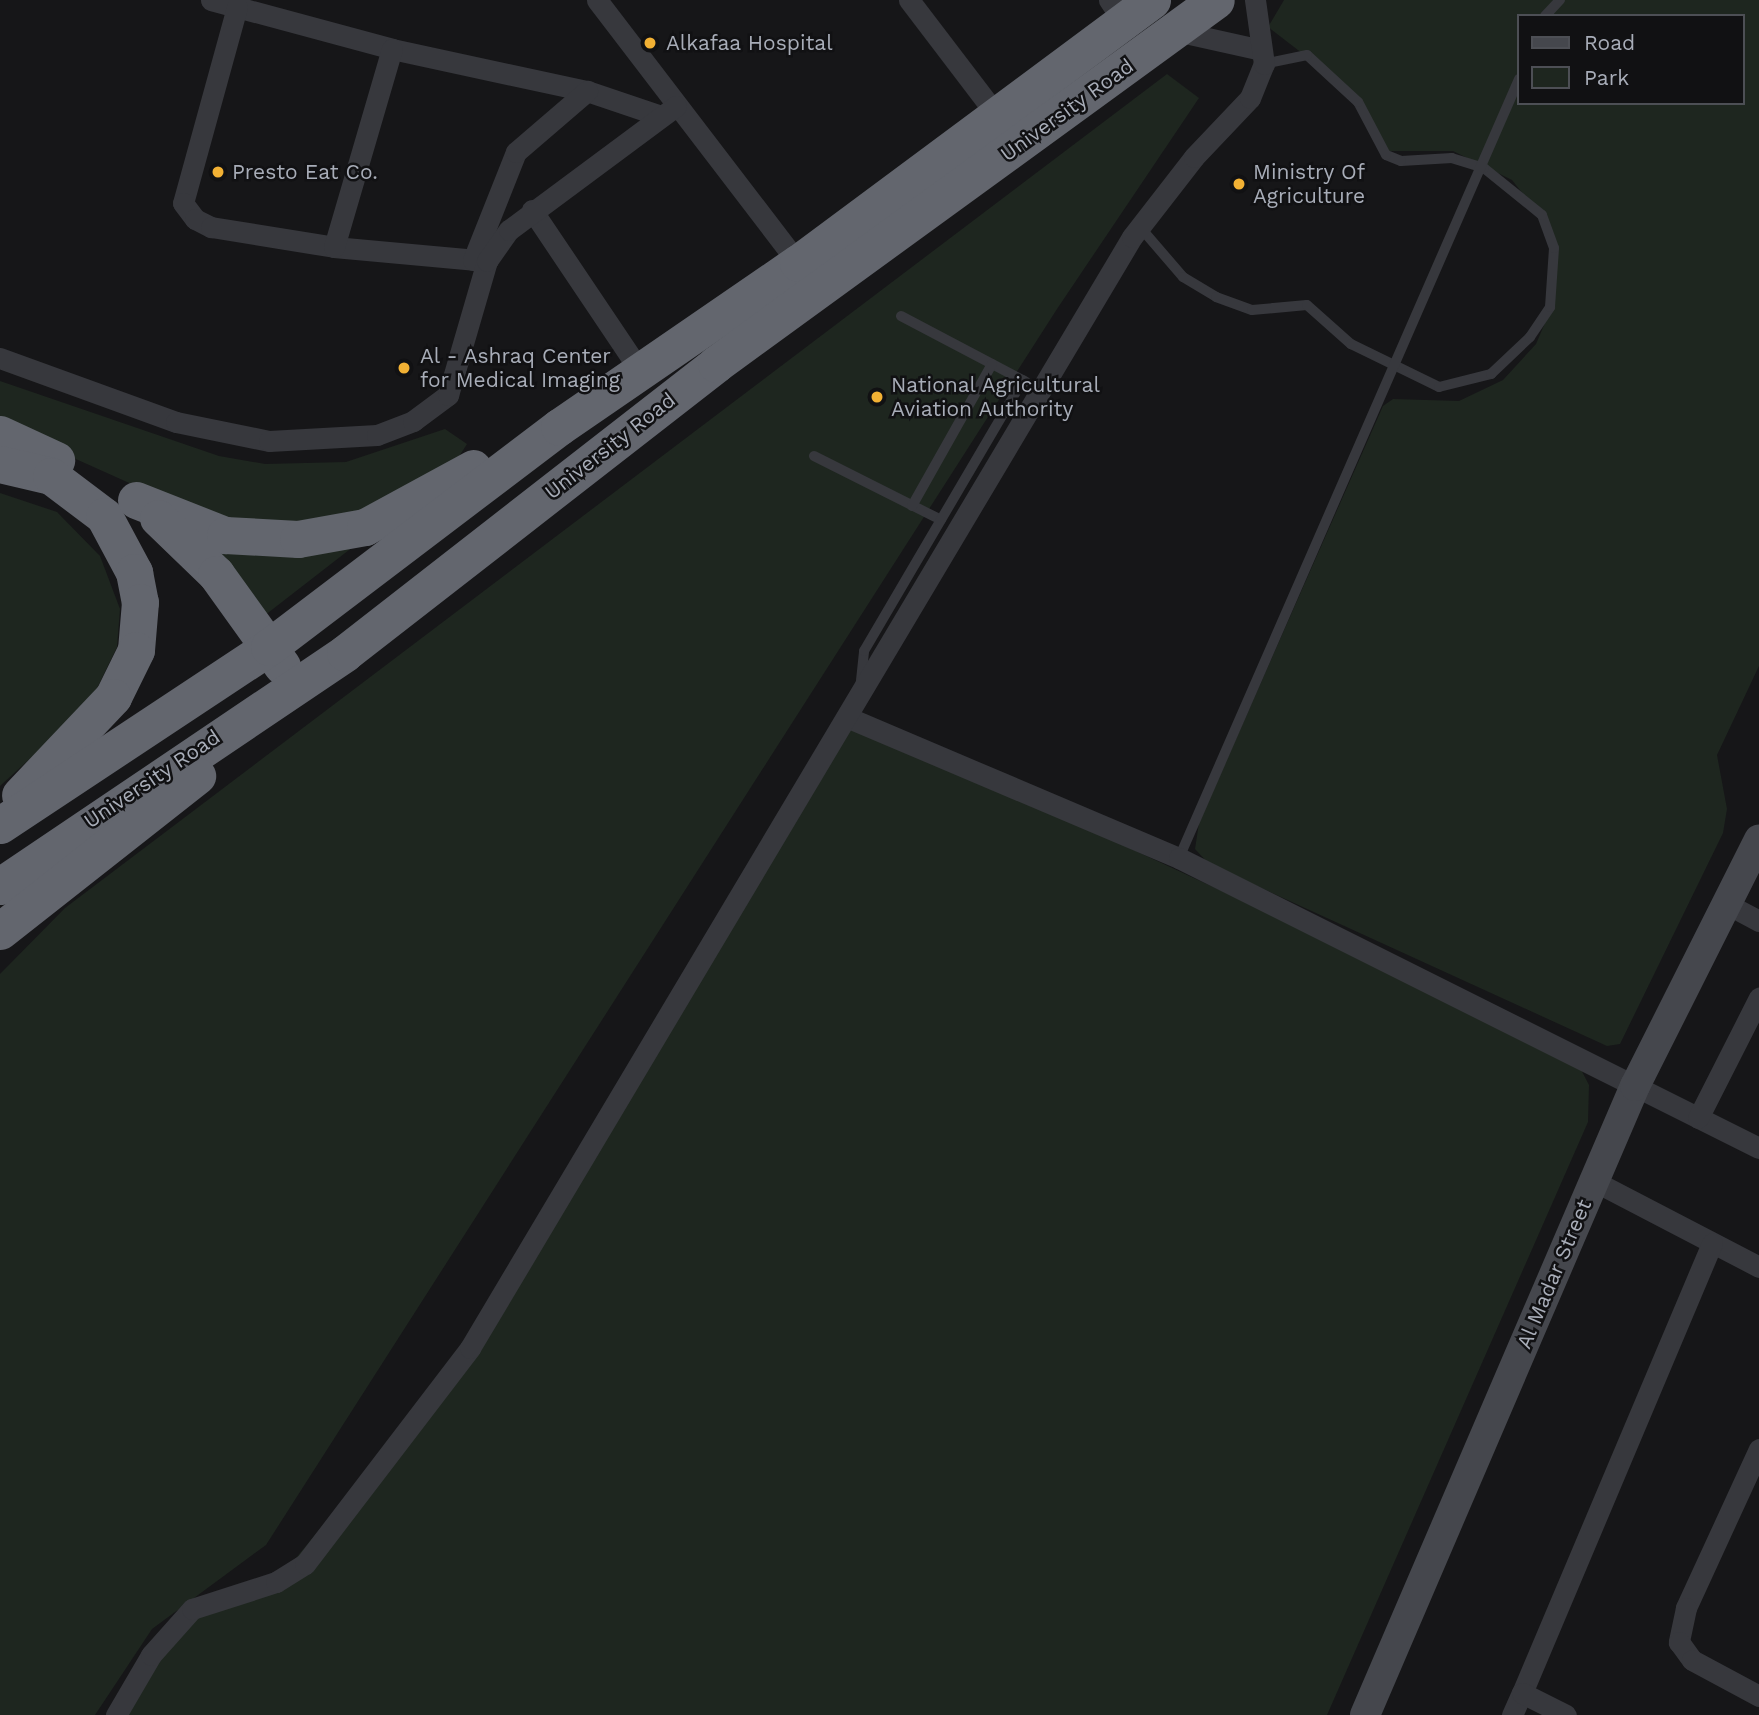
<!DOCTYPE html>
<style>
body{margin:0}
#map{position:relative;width:1759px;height:1715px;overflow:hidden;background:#161618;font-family:"Work Sans",sans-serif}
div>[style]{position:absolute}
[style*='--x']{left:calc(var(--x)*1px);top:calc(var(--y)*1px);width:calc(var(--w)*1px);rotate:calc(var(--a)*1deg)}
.green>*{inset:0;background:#1e261f}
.lane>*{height:10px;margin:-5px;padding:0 5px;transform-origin:5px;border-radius:5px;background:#37383d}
.street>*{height:21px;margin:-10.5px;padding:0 10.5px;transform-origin:10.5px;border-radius:10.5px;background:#37383d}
.secondary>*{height:30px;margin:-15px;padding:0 15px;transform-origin:15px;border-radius:15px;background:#45474d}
.highway>*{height:37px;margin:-18.5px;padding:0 18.5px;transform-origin:18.5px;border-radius:18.5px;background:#63666e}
.dots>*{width:19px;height:19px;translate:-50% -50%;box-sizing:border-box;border:4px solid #111113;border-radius:50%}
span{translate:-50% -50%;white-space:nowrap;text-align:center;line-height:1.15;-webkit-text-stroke:5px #111113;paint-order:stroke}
.poi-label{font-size:21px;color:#a8adb8}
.left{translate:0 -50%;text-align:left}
.street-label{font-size:21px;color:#a8adb8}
.legend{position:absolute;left:1517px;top:14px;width:228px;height:91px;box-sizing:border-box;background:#111113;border:2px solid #4d4f55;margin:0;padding:9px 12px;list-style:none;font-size:21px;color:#a8adb8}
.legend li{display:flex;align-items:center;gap:14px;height:35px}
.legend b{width:35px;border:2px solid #4d4f55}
</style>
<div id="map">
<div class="green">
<i style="clip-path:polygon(evenodd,1284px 0,1759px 0,1759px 666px,1717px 755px,1727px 809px,1723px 833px,1620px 1044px,1607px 1046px,1209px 864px,1195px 849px,1199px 823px,1383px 406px,1393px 399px,1459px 401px,1503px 380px,1536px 344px,1553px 304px,1555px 271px,1542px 218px,1512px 180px,1453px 151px,1383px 151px,1342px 84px,1268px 27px,1284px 0,1519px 16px,1743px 16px,1743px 103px,1519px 103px,1519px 16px)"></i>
<i style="clip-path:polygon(1167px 74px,1199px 98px,1057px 309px,266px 1545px,152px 1629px,95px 1715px,0 1715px,0 974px,65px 908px)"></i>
<i style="clip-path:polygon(0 381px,219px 456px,265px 464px,346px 462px,445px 429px,467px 444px,444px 480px,337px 530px,214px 521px,0 425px)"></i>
<i style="clip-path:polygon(0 493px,57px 512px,100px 556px,120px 609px,117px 647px,89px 705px,0 786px)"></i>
<i style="clip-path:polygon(191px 534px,358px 543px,264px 616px)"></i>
<i style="clip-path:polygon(849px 718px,1573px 1054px,1589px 1085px,1588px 1122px,1327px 1715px,116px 1715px,192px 1609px,276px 1582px,470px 1348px)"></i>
</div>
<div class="lane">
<i style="--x:1545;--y:16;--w:22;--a:-47"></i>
<i style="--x:1140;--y:227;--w:66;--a:49.3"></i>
<i style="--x:1183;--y:277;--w:39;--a:31"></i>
<i style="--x:1216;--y:297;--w:38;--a:20"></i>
<i style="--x:1252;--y:310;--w:55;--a:-5.2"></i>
<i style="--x:1307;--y:305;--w:59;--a:41.6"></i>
<i style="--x:1351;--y:344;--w:98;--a:26"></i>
<i style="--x:1439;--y:387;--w:54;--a:-14"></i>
<i style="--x:1491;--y:374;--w:54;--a:-43.5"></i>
<i style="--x:1530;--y:337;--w:36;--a:-56"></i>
<i style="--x:1550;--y:307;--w:59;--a:-86.1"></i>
<i style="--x:1554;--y:248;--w:35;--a:-110"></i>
<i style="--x:1542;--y:215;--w:75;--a:-141"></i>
<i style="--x:1484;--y:168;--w:34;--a:-163"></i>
<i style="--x:1452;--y:158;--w:51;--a:176.6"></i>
<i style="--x:1401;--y:161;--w:16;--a:-158"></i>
<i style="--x:1386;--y:155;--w:60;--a:-117.8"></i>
<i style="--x:1358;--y:102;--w:69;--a:-137.3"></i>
<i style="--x:1307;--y:55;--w:44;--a:168.2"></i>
<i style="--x:901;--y:316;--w:141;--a:27.8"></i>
<i style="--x:814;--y:456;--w:142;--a:26.7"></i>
<i style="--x:912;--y:506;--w:163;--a:-60.6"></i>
<i style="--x:860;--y:690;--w:39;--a:-84"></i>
<i style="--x:864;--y:651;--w:314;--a:-59.6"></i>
<i style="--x:1179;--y:858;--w:850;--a:-66.42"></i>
</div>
<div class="street">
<i style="--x:211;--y:0;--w:188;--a:15.1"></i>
<i style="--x:392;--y:49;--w:199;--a:12.2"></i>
<i style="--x:587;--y:91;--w:75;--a:18.7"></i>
<i style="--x:597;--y:0;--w:331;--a:52.6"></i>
<i style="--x:909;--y:0;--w:147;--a:52.7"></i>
<i style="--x:1109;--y:0;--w:27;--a:56"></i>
<i style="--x:237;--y:7;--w:203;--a:105.4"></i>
<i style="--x:183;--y:203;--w:20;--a:53"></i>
<i style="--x:195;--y:219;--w:18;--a:27"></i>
<i style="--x:211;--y:227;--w:125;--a:9.2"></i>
<i style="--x:334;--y:247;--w:154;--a:5.2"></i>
<i style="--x:1176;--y:31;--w:83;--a:12.5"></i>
<i style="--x:532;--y:210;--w:195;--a:56.1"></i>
<i style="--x:334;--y:247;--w:206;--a:-73.7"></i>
<i style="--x:473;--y:260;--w:116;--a:-68.3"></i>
<i style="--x:516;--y:152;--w:94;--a:-40.7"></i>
<i style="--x:0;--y:358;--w:187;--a:20"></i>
<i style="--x:176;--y:422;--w:95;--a:11.5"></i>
<i style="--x:269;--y:441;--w:108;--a:-3.2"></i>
<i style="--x:377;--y:435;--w:39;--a:-21"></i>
<i style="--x:413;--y:421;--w:44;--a:-36.6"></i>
<i style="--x:448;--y:395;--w:140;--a:-73.8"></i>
<i style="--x:487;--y:261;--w:38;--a:-55"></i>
<i style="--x:509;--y:230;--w:208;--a:-36.6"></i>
<i style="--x:849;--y:718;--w:358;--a:23"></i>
<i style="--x:1179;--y:858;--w:648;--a:26.57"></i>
<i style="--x:1727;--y:904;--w:36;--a:28"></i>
<i style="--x:1698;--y:1118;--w:135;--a:-63.1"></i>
<i style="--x:1594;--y:1181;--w:186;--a:27.5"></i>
<i style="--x:1759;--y:1449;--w:175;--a:114.7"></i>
<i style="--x:1686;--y:1608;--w:35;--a:102"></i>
<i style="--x:1679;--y:1642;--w:22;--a:54"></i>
<i style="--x:1692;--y:1660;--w:76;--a:28.2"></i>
<i style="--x:1522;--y:1693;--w:488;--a:-67.1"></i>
<i style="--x:116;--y:1715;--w:69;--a:-59.7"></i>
<i style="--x:151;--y:1655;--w:62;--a:-48.3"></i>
<i style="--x:192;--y:1609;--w:88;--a:-17.8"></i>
<i style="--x:276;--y:1582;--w:34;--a:-32"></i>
<i style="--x:305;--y:1564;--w:272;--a:-52.6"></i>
<i style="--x:470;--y:1348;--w:1293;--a:-59.21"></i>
<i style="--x:1132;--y:237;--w:101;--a:-52.2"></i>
<i style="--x:1194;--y:157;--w:81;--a:-46.5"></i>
<i style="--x:1250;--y:98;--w:37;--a:-68"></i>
<i style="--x:1264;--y:64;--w:65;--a:-98"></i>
<i style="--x:1512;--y:1715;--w:24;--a:-66"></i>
<i style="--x:1522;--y:1693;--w:49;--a:26.6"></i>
</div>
<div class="secondary">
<i style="--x:1365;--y:1715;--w:685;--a:-66.77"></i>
<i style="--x:1635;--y:1086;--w:276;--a:-63.3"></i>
</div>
<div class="highway">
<i style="--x:0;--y:434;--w:62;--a:24.9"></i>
<i style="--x:0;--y:464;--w:52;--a:13.2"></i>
<i style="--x:51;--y:476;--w:66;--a:37"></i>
<i style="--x:104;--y:516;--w:64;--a:61.8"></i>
<i style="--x:134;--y:572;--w:31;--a:79"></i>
<i style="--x:140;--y:602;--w:48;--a:94.8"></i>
<i style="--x:136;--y:650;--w:52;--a:116.1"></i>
<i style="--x:113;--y:697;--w:135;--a:133.5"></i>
<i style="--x:136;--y:500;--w:96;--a:21.5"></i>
<i style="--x:225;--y:535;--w:73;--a:3.1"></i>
<i style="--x:298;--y:539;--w:68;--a:-10.2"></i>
<i style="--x:365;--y:527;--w:123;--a:-28.6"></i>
<i style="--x:158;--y:518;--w:81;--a:44"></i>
<i style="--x:216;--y:574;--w:113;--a:54.3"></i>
<i style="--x:0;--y:825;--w:323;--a:-33.5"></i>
<i style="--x:269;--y:647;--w:364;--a:-37.2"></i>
<i style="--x:559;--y:427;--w:290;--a:-34.5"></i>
<i style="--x:798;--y:263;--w:441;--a:-36.6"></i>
<i style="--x:0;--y:886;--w:416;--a:-34"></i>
<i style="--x:345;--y:653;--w:470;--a:-37.9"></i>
<i style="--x:716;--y:364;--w:618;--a:-36.05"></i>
<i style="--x:0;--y:931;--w:251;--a:-38.2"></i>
</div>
<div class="dots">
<i style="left:650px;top:43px;background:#f2b134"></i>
<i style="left:218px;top:172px;background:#f2b134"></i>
<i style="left:1239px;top:184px;background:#f2b134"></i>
<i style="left:404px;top:368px;background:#f2b134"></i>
<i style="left:877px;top:397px;background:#f2b134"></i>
</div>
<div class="poi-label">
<span class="left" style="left:666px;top:43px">Alkafaa Hospital</span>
<span class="left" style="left:232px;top:172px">Presto Eat Co.</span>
<span class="left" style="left:1253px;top:184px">Ministry Of<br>Agriculture</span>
<span class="left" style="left:420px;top:368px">Al - Ashraq Center<br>for Medical Imaging</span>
<span class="left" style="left:891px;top:397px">National Agricultural<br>Aviation Authority</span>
</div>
<div class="street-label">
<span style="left:1067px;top:110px;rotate:-36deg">University Road</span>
<span style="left:610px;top:446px;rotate:-38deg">University Road</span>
<span style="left:152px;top:779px;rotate:-34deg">University Road</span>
<span style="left:1554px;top:1274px;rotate:-67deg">Al Madar Street</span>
</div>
<ul class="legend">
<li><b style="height:9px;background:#45474d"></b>Road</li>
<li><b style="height:19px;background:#1e261f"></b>Park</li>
</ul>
</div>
